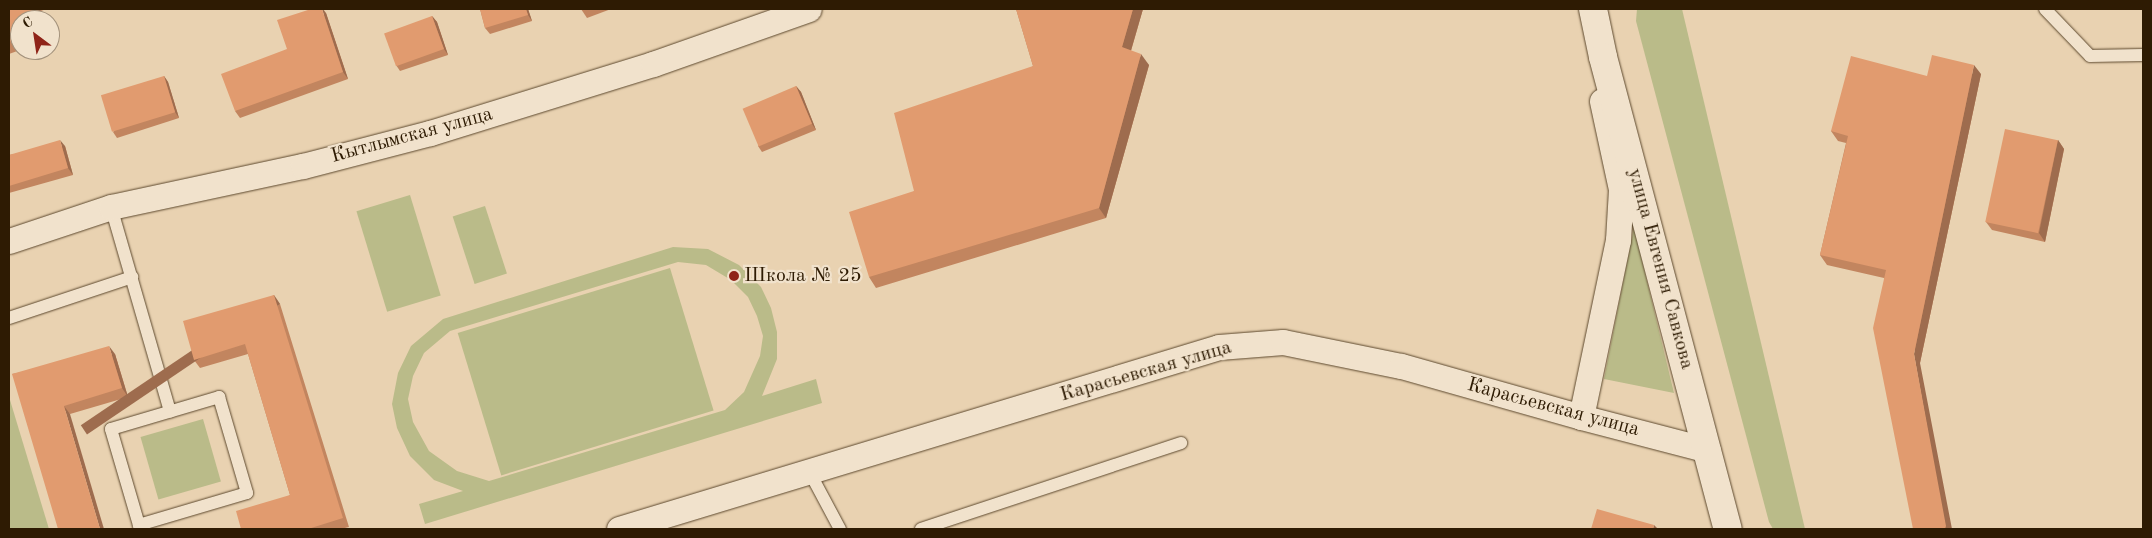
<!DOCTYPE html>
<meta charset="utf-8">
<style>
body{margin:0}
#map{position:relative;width:2152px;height:538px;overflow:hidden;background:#e9d2b1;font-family:"Old Standard TT",serif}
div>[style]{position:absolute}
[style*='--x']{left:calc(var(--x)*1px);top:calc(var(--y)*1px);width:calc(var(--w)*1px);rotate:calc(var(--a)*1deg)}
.green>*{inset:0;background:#babb89;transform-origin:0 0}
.roads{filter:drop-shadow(0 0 1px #5d492e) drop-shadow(0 0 1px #5d492e)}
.lane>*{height:12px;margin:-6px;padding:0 6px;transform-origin:6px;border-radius:6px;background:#f1e2cc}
.street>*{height:25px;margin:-12.5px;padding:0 12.5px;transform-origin:12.5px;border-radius:12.5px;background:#f1e2cc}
.secondary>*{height:28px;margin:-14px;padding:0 14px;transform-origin:14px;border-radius:14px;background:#f1e2cc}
.wall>*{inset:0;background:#c2855f}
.shaded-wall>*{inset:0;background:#9e6c4e;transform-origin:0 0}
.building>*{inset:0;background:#e19b6f;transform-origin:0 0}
.dots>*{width:14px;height:14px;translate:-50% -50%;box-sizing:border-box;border:2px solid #f1e2cc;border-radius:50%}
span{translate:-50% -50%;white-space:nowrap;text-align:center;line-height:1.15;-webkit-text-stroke:4.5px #f1e2cc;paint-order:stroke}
.street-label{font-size:20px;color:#2e1b03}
.poi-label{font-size:20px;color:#2e1b03}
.left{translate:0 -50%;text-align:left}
.frame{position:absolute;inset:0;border:10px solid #2e1b03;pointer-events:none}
.north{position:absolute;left:10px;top:10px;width:50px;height:50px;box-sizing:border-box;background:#f1e2cc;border:1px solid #a3927c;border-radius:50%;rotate:329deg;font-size:14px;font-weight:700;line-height:20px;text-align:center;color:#2e1b03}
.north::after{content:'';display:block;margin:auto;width:18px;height:22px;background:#8f2418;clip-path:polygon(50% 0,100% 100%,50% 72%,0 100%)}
</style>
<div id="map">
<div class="green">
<i style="clip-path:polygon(1637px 9px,1682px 9px,1805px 529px,1773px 529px,1769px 522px,1636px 21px)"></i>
<i style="left:410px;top:195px;width:105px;height:56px;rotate:73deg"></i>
<i style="left:485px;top:206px;width:71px;height:34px;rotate:72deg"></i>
<i style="clip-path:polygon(1634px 227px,1674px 393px,1604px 379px)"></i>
<i style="clip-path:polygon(evenodd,673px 247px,708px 249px,739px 265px,761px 287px,771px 308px,777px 332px,777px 359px,762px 396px,816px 379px,822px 403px,425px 524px,419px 504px,463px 491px,434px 480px,410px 456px,397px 428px,392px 404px,398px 373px,411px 346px,443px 319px,673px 247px,678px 262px,706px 265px,731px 280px,748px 297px,757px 316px,763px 336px,760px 356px,744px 392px,725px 410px,489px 481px,457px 471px,429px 451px,413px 422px,408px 399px,413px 376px,424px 353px,450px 331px,678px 262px)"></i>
<i style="left:670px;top:268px;width:149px;height:222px;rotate:73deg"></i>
<i style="clip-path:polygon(9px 400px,10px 400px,49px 529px,9px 529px)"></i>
<i style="left:203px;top:419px;width:65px;height:65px;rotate:74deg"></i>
</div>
<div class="roads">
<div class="lane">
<i style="--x:2045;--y:9;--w:65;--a:46.2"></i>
<i style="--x:2090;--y:56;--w:53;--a:-1.1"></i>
<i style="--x:111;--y:207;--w:213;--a:73.9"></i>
<i style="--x:9;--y:318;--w:130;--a:-18.4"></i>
<i style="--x:219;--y:397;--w:100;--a:73.7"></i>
<i style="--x:247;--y:493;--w:113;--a:163.5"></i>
<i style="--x:139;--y:525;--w:100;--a:-106.3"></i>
<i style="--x:111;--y:429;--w:113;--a:-16.5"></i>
<i style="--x:809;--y:471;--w:66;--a:61.9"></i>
<i style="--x:921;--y:529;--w:274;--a:-18.3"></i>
</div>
<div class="street">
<i style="--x:9;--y:241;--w:108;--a:-18.4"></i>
<i style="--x:111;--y:207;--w:196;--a:-12.1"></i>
<i style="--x:303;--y:166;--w:131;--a:-14.6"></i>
<i style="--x:430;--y:133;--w:233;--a:-17.2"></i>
<i style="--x:653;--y:64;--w:165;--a:-19.4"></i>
<i style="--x:1581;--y:417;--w:181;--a:-78.2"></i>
<i style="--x:1618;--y:240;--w:51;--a:-86.6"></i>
<i style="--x:1621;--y:189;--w:90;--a:-102.2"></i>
<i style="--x:619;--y:529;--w:627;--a:-16.87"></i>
<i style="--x:1219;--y:347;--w:64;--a:-4.5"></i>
<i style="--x:1283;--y:342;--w:120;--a:11.5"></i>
<i style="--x:1401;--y:366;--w:187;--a:15.8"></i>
<i style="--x:1581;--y:417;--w:131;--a:14.6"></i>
</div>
<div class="secondary">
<i style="--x:1593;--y:9;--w:49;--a:78.2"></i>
<i style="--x:1603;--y:57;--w:488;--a:75.2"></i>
</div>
</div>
<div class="wall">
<i style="clip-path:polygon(9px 9px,46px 9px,41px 11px,44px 20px,20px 20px,20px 50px,9px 54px)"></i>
<i style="clip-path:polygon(480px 9px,528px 9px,532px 21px,490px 34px,485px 28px)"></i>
<i style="clip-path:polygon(581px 9px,611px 9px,587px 18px)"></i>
<i style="clip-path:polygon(1016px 9px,1143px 9px,1131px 51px,1149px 65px,1106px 218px,876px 288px,869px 277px,914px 191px,1033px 66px)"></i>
<i style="clip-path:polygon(326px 13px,348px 79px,240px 118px,235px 111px)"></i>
<i style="clip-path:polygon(432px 16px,437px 22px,448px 55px,400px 71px,396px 65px)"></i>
<i style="clip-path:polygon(1981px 74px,1920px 363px,1884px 278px,1827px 265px,1820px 255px,1846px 143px,1838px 141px,1831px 131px,1927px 76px)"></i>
<i style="clip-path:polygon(164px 76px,168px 82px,179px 118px,117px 138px,113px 132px)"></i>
<i style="clip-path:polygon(796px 86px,801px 92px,816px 130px,762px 152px,758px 146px)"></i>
<i style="clip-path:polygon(2058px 140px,2064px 149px,2045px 242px,1992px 230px,1986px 222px)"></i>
<i style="clip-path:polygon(65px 146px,73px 175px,9px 193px,9px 155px)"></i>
<i style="clip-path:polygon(280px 304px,349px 527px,341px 529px,241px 529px,290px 495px,248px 354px,200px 368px,194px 360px)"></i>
<i style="clip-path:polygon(115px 354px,128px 397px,70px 414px,12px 374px)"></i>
</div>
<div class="shaded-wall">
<i style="clip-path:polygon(37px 9px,39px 9px,41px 11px,44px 20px,40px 20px)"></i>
<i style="clip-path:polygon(322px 9px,323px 9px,326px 13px,348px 79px,343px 72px)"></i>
<i style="clip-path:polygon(526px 9px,528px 9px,532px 21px,528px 15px)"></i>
<i style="clip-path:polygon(1133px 9px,1143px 9px,1129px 57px,1122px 47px)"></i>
<i style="clip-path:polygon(432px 16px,437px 22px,448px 55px,444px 49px)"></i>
<i style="clip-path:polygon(1141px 54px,1149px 65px,1106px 218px,1099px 208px)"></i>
<i style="clip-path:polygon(1974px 65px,1981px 74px,1920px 363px,1952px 529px,1945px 529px,1914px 354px)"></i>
<i style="clip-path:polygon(164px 76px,168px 82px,179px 118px,175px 112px)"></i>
<i style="clip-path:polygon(796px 86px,801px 92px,816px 130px,812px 124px)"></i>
<i style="clip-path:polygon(60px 140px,65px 146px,73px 175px,68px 168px)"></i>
<i style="clip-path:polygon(2058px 140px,2064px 149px,2045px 242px,2039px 233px)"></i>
<i style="left:274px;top:295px;width:11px;height:233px;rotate:56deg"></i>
<i style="clip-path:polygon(109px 346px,115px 354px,128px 397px,122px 388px)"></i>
<i style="clip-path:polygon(64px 406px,70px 414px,104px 529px,100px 529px)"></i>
<i style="clip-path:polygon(1654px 525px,1658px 529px,1653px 529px)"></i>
</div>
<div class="building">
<i style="clip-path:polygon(9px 9px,37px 9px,40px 20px,20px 20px,20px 38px,9px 42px)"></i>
<i style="clip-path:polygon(311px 9px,322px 9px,343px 72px,235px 111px,221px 74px,287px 49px,277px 20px)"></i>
<i style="clip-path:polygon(480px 9px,526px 9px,528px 15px,485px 28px)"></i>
<i style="clip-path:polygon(1016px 9px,1133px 9px,1122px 47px,1141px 54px,1099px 208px,869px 277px,849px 212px,914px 191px,894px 113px,1033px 66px)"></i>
<i style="left:432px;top:16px;width:35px;height:51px;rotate:70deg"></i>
<i style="clip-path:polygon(1932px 55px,1974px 65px,1914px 354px,1946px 526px,1945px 529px,1913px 529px,1873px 328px,1886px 270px,1820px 255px,1848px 136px,1831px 131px,1851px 56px,1927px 76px)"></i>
<i style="left:164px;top:76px;width:38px;height:66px;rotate:73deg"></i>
<i style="left:796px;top:86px;width:41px;height:58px;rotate:67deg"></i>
<i style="left:2005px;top:129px;width:54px;height:95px;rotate:12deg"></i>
<i style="clip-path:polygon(60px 140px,68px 168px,9px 186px,9px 155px)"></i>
<i style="clip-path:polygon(274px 295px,343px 518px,308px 529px,241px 529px,236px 511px,290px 495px,245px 344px,194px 360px,183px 321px)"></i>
<i style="clip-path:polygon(109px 346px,122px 388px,64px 406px,100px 529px,58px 529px,12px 374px)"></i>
<i style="clip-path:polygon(1597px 509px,1654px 525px,1653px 529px,1591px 529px)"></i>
</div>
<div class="dots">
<i style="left:734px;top:276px;background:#8f2418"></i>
</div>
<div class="street-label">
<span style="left:412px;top:136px;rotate:-15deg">Кытлымская улица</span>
<span style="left:1660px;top:269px;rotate:75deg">улица Евгения Савкова</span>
<span style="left:1146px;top:372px;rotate:-16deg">Карасьевская улица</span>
<span style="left:1553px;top:408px;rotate:15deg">Карасьевская улица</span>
</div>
<div class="poi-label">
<span class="left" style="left:744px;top:276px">Школа № 25</span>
</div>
<div class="frame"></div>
<div class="north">С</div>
</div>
